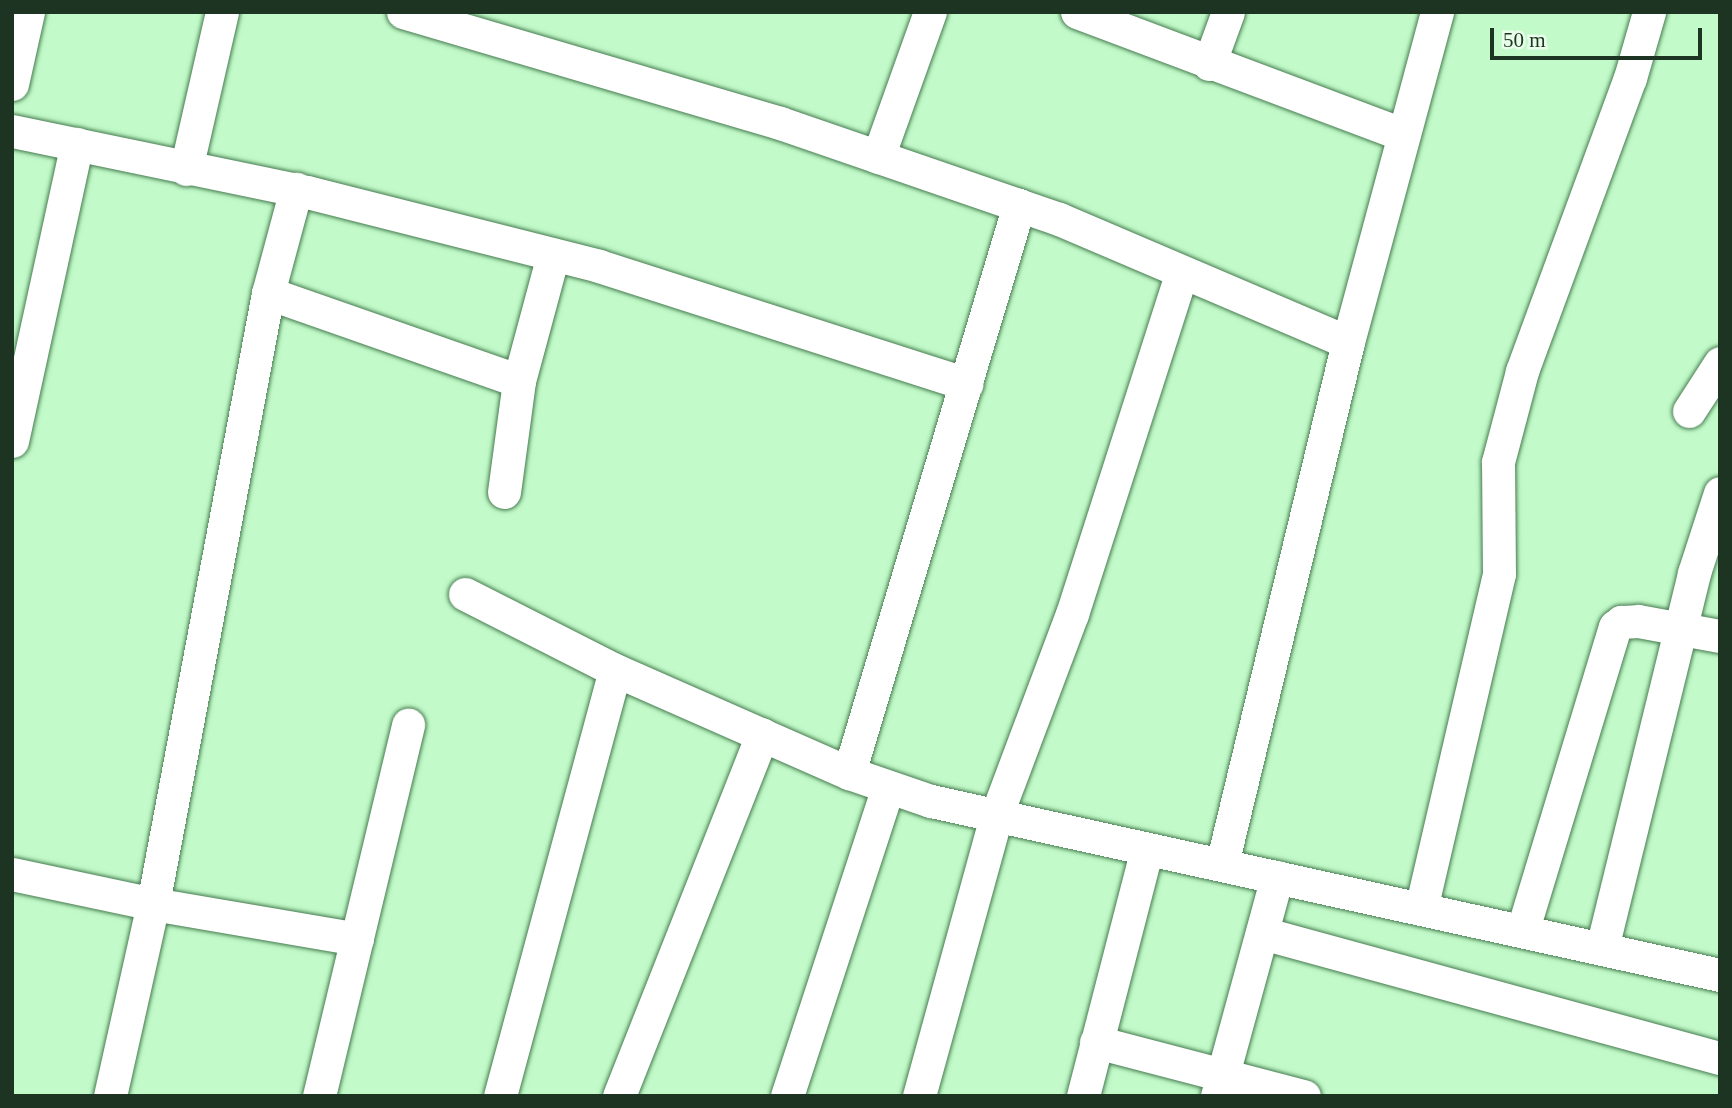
<!DOCTYPE html>
<style>
body{margin:0}
#map{position:relative;width:1732px;height:1108px;overflow:hidden;background:#c2fbc9;font-family:Georgia,serif}
div>[style]{position:absolute}
[style*='--x']{left:calc(var(--x)*1px);top:calc(var(--y)*1px);width:calc(var(--w)*1px);rotate:calc(var(--a)*1deg)}
.roads{filter:drop-shadow(0 0 2px #467b50) drop-shadow(0 0 2px #467b50)}
.minor>*{height:33px;margin:-16.5px;padding:0 16.5px;transform-origin:16.5px;border-radius:16.5px;background:#fff}
span{translate:-50% -50%;white-space:nowrap;text-align:center;line-height:1.15;-webkit-text-stroke:7px #e8feea;paint-order:stroke}
.frame{position:absolute;inset:0;border:14px solid #1e3422;pointer-events:none}
.scale{position:absolute;left:1490px;top:28px;width:212px;height:32px;box-sizing:border-box;border:4px solid #1e3422;border-top:0;padding-left:9px;font-size:21px;line-height:24px;white-space:nowrap;color:#1e3422;-webkit-text-stroke:5px #e8feea;paint-order:stroke}
</style>
<div id="map">
<div class="roads">
<div class="minor">
<i style="--x:403;--y:12;--w:393;--a:16.4"></i>
<i style="--x:780;--y:123;--w:295;--a:19"></i>
<i style="--x:1059;--y:219;--w:314;--a:23.1"></i>
<i style="--x:1077;--y:12;--w:349;--a:20.6"></i>
<i style="--x:1209;--y:64;--w:55;--a:-69.9"></i>
<i style="--x:12;--y:84;--w:74;--a:-77.5"></i>
<i style="--x:12;--y:131;--w:301;--a:11.7"></i>
<i style="--x:307;--y:192;--w:301;--a:14.2"></i>
<i style="--x:599;--y:266;--w:386;--a:17.8"></i>
<i style="--x:878;--y:157;--w:154;--a:-70.3"></i>
<i style="--x:186;--y:169;--w:161;--a:-77.1"></i>
<i style="--x:268;--y:293;--w:266;--a:19.3"></i>
<i style="--x:1689;--y:411;--w:57;--a:-57.1"></i>
<i style="--x:12;--y:441;--w:304;--a:-77.7"></i>
<i style="--x:504;--y:492;--w:112;--a:-82.3"></i>
<i style="--x:519;--y:381;--w:131;--a:-74.9"></i>
<i style="--x:465;--y:594;--w:168;--a:26.9"></i>
<i style="--x:615;--y:670;--w:256;--a:23.8"></i>
<i style="--x:849;--y:773;--w:87;--a:18.9"></i>
<i style="--x:931;--y:801;--w:808;--a:12.44"></i>
<i style="--x:849;--y:773;--w:593;--a:-73.34"></i>
<i style="--x:1222;--y:864;--w:537;--a:-76.43"></i>
<i style="--x:1348;--y:342;--w:342;--a:-74.9"></i>
<i style="--x:12;--y:874;--w:144;--a:12"></i>
<i style="--x:153;--y:904;--w:207;--a:9.7"></i>
<i style="--x:1421;--y:909;--w:344;--a:-76.9"></i>
<i style="--x:1499;--y:574;--w:112;--a:-90.5"></i>
<i style="--x:1498;--y:462;--w:94;--a:-75.2"></i>
<i style="--x:1522;--y:371;--w:312;--a:-69.8"></i>
<i style="--x:1630;--y:78;--w:69;--a:-73.9"></i>
<i style="--x:1523;--y:929;--w:316;--a:-73.1"></i>
<i style="--x:1615;--y:627;--w:8;--a:-40"></i>
<i style="--x:1621;--y:622;--w:17;--a:-3"></i>
<i style="--x:1638;--y:621;--w:83;--a:10.4"></i>
<i style="--x:1262;--y:933;--w:475;--a:15.3"></i>
<i style="--x:1602;--y:948;--w:386;--a:-76.2"></i>
<i style="--x:1694;--y:573;--w:84;--a:-72"></i>
<i style="--x:1096;--y:1042;--w:215;--a:14.6"></i>
<i style="--x:110;--y:1096;--w:197;--a:-77.4"></i>
<i style="--x:153;--y:904;--w:622;--a:-79.34"></i>
<i style="--x:268;--y:293;--w:108;--a:-74.9"></i>
<i style="--x:319;--y:1096;--w:382;--a:-76.5"></i>
<i style="--x:500;--y:1096;--w:441;--a:-74.9"></i>
<i style="--x:619;--y:1096;--w:389;--a:-68.4"></i>
<i style="--x:787;--y:1096;--w:325;--a:-71.9"></i>
<i style="--x:919;--y:1096;--w:290;--a:-74.6"></i>
<i style="--x:996;--y:816;--w:216;--a:-69.4"></i>
<i style="--x:1072;--y:614;--w:359;--a:-72.2"></i>
<i style="--x:1083;--y:1096;--w:255;--a:-75.5"></i>
<i style="--x:1217;--y:1096;--w:227;--a:-74.7"></i>
</div>
</div>
<div class="frame"></div>
<div class="scale">50 m</div>
</div>
